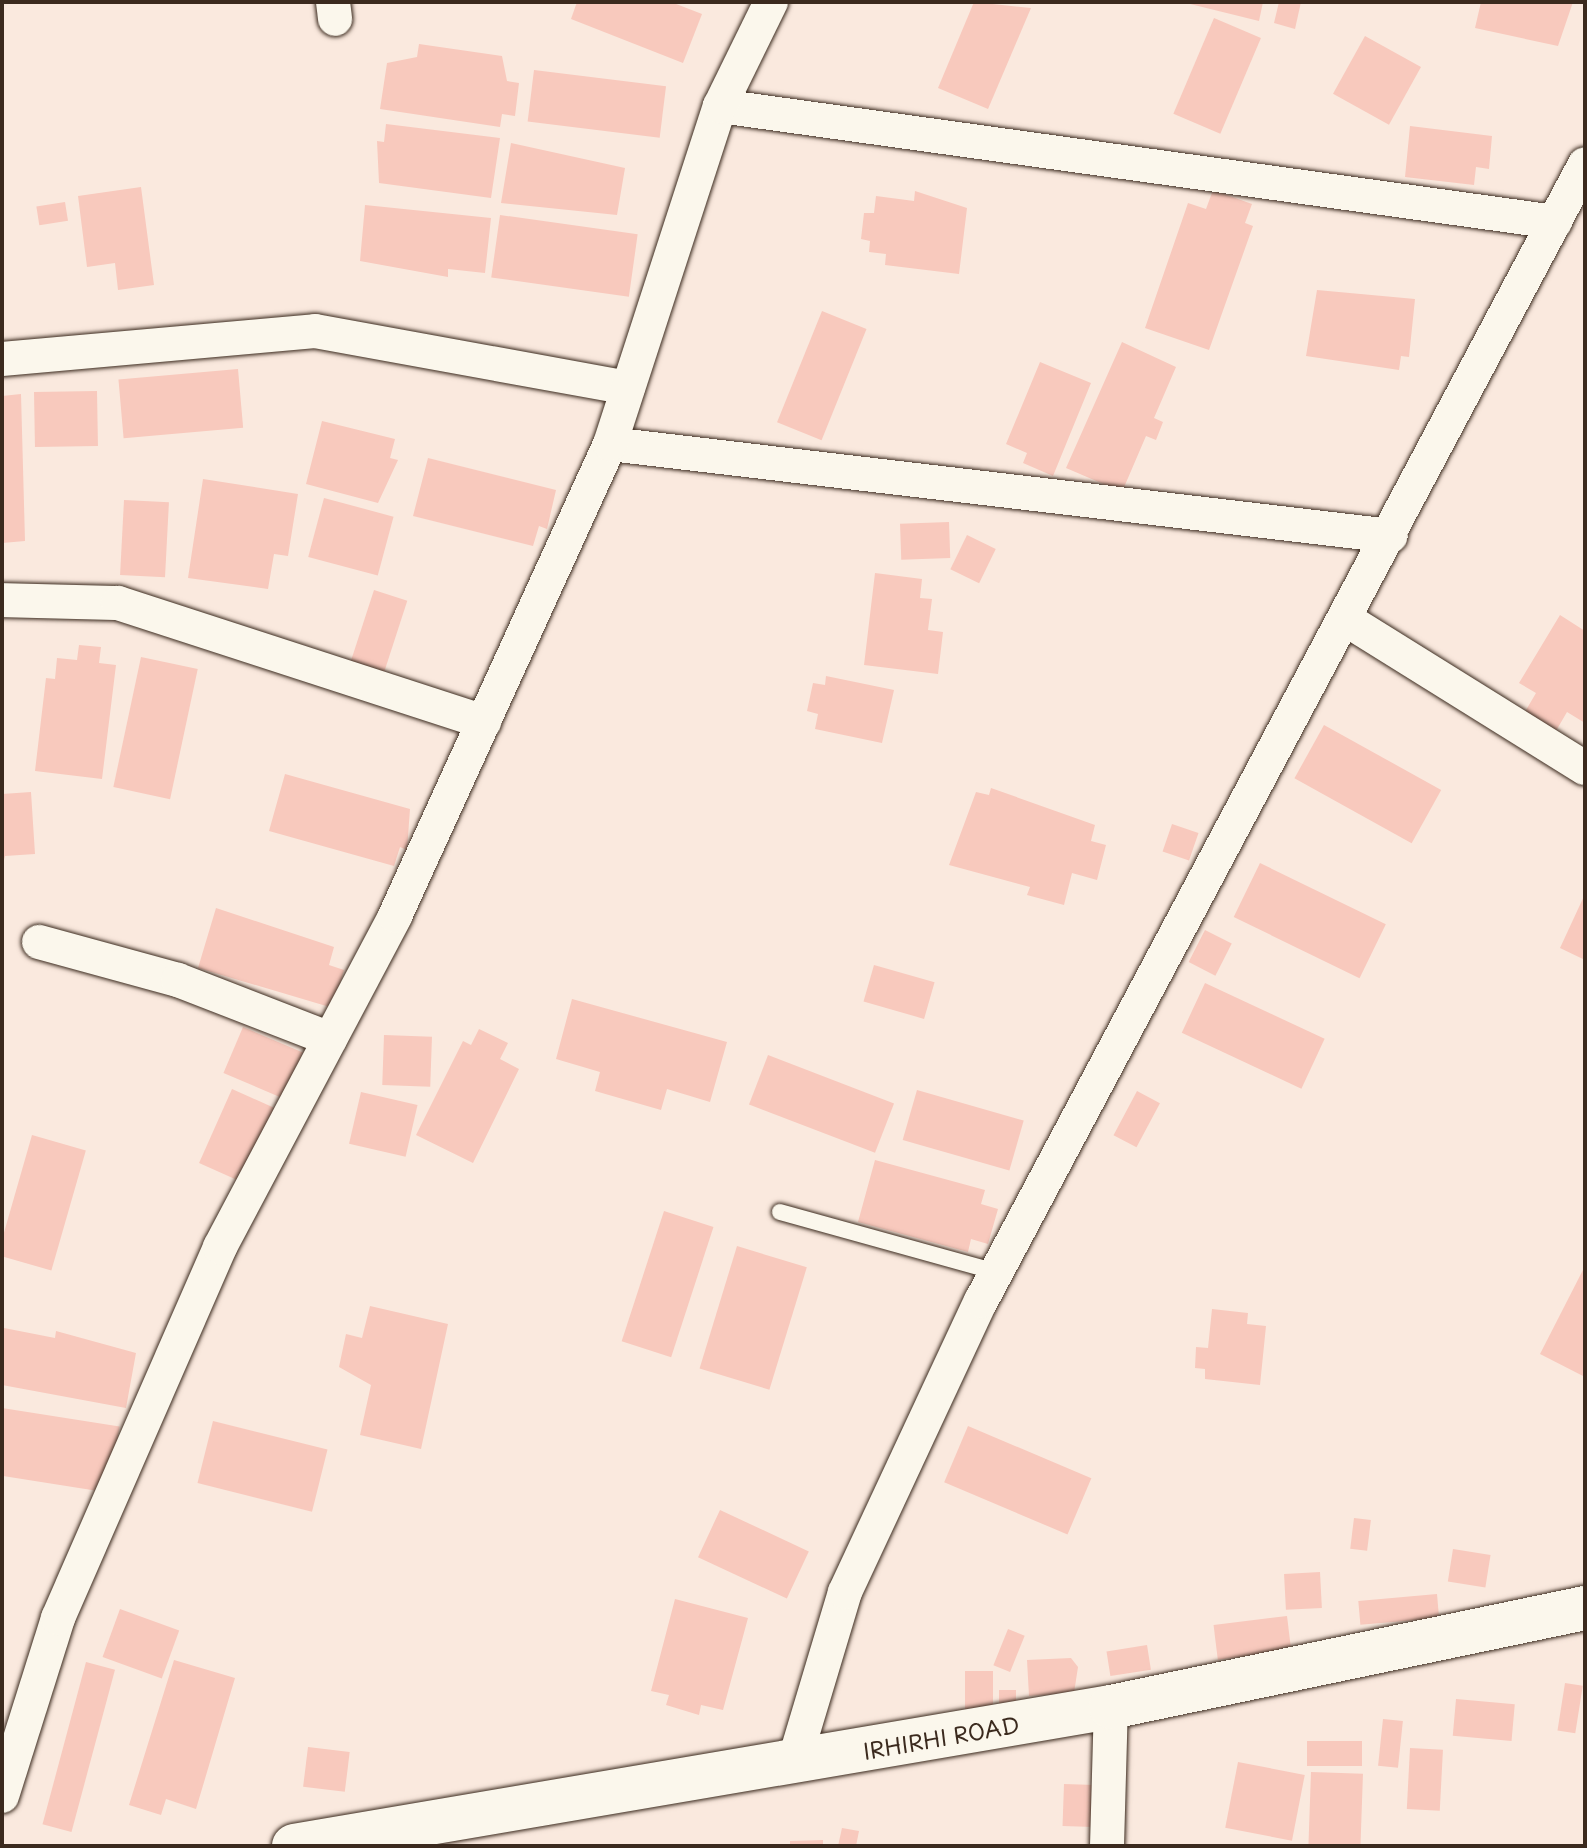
<!DOCTYPE html>
<style>
body{margin:0}
#map{position:relative;width:1587px;height:1848px;overflow:hidden;background:#fae9de;font-family:"Playpen Sans",sans-serif}
div>[style]{position:absolute}
[style*='--x']{left:calc(var(--x)*1px);top:calc(var(--y)*1px);width:calc(var(--w)*1px);rotate:calc(var(--a)*1deg)}
.building>*{inset:0;background:#f8c9bd;transform-origin:0 0}
.roads{filter:drop-shadow(0 0 2px #3b2a1e) drop-shadow(0 0 2px #3b2a1e)}
.lane>*{height:16px;margin:-8px;padding:0 8px;transform-origin:8px;border-radius:8px;background:#fbf7ec}
.street>*{height:34px;margin:-17px;padding:0 17px;transform-origin:17px;border-radius:17px;background:#fbf7ec}
.secondary>*{height:44px;margin:-22px;padding:0 22px;transform-origin:22px;border-radius:22px;background:#fbf7ec}
span{translate:-50% -50%;white-space:nowrap;text-align:center;line-height:1.15;-webkit-text-stroke:8px #fbf7ec;paint-order:stroke}
.street-label{font-size:22px;color:#3b2a1e}
.frame{position:absolute;inset:0;border:4px solid #3b2a1e;pointer-events:none}
</style>
<div id="map">
<div class="building">
<i style="clip-path:polygon(577px 2px,671px 2px,702px 14px,683px 63px,571px 19px)"></i>
<i style="clip-path:polygon(974px 2px,1031px 8px,988px 109px,938px 88px)"></i>
<i style="clip-path:polygon(1182px 2px,1263px 2px,1259px 21px)"></i>
<i style="clip-path:polygon(1279px 2px,1301px 2px,1295px 29px,1274px 23px)"></i>
<i style="clip-path:polygon(1481px 2px,1573px 2px,1558px 46px,1475px 28px)"></i>
<i style="left:1214px;top:18px;width:51px;height:104px;rotate:23deg"></i>
<i style="left:1365px;top:36px;width:64px;height:66px;rotate:29deg"></i>
<i style="clip-path:polygon(419px 44px,502px 56px,507px 81px,519px 83px,515px 116px,502px 114px,500px 127px,380px 109px,387px 63px,417px 57px)"></i>
<i style="left:534px;top:70px;width:133px;height:52px;rotate:7deg"></i>
<i style="clip-path:polygon(386px 124px,500px 138px,491px 198px,379px 183px,377px 141px,384px 142px)"></i>
<i style="clip-path:polygon(1410px 126px,1492px 136px,1489px 169px,1476px 167px,1474px 185px,1405px 177px)"></i>
<i style="clip-path:polygon(511px 143px,625px 168px,617px 215px,501px 203px)"></i>
<i style="clip-path:polygon(141px 187px,154px 285px,118px 290px,115px 263px,87px 267px,78px 196px)"></i>
<i style="clip-path:polygon(1213px 190px,1252px 204px,1245px 223px,1253px 226px,1209px 350px,1145px 328px,1188px 203px,1206px 209px)"></i>
<i style="clip-path:polygon(915px 191px,967px 208px,959px 274px,885px 265px,886px 254px,869px 252px,870px 241px,861px 239px,864px 213px,874px 213px,876px 196px,914px 201px)"></i>
<i style="left:65px;top:202px;width:19px;height:29px;rotate:81deg"></i>
<i style="clip-path:polygon(365px 205px,491px 218px,485px 273px,448px 269px,448px 277px,360px 261px)"></i>
<i style="left:500px;top:215px;width:139px;height:63px;rotate:8deg"></i>
<i style="clip-path:polygon(1317px 290px,1415px 299px,1409px 357px,1401px 356px,1399px 370px,1306px 356px)"></i>
<i style="left:822px;top:311px;width:48px;height:120px;rotate:22deg"></i>
<i style="clip-path:polygon(1122px 342px,1176px 367px,1154px 418px,1163px 422px,1156px 440px,1146px 436px,1122px 492px,1066px 468px)"></i>
<i style="clip-path:polygon(1040px 362px,1091px 383px,1053px 476px,1023px 463px,1027px 453px,1006px 444px)"></i>
<i style="left:238px;top:369px;width:59px;height:120px;rotate:85deg"></i>
<i style="left:97px;top:391px;width:55px;height:63px;rotate:89deg"></i>
<i style="clip-path:polygon(21px 394px,25px 541px,2px 543px,2px 396px)"></i>
<i style="clip-path:polygon(322px 421px,395px 439px,390px 458px,398px 460px,378px 503px,306px 484px)"></i>
<i style="clip-path:polygon(428px 458px,556px 490px,547px 529px,539px 526px,533px 546px,413px 516px)"></i>
<i style="clip-path:polygon(203px 479px,298px 494px,288px 556px,274px 554px,268px 589px,188px 578px)"></i>
<i style="left:324px;top:498px;width:72px;height:61px;rotate:15deg"></i>
<i style="left:124px;top:500px;width:45px;height:75px;rotate:3deg"></i>
<i style="left:949px;top:522px;width:36px;height:49px;rotate:88deg"></i>
<i style="left:967px;top:535px;width:32px;height:38px;rotate:26deg"></i>
<i style="clip-path:polygon(875px 573px,922px 579px,920px 598px,932px 599px,928px 630px,943px 632px,938px 674px,864px 665px)"></i>
<i style="left:374px;top:590px;width:35px;height:75px;rotate:18deg"></i>
<i style="clip-path:polygon(1560px 615px,1585px 631px,1585px 723px,1567px 712px,1553px 736px,1522px 717px,1536px 693px,1519px 683px)"></i>
<i style="clip-path:polygon(79px 645px,101px 647px,99px 663px,116px 665px,102px 779px,35px 771px,46px 678px,55px 679px,57px 658px,77px 660px)"></i>
<i style="left:141px;top:657px;width:58px;height:133px;rotate:12deg"></i>
<i style="clip-path:polygon(826px 676px,894px 690px,882px 743px,815px 729px,818px 714px,807px 711px,813px 683px,825px 685px)"></i>
<i style="left:1324px;top:725px;width:134px;height:61px;rotate:29deg"></i>
<i style="clip-path:polygon(285px 774px,410px 809px,407px 850px,400px 847px,394px 866px,269px 831px)"></i>
<i style="clip-path:polygon(991px 788px,1095px 825px,1091px 841px,1106px 845px,1097px 880px,1072px 873px,1064px 905px,1027px 895px,1030px 887px,949px 865px,976px 792px,989px 795px)"></i>
<i style="clip-path:polygon(31px 792px,35px 854px,5px 856px,2px 868px,2px 794px)"></i>
<i style="left:1172px;top:824px;width:28px;height:29px;rotate:19deg"></i>
<i style="left:1260px;top:863px;width:140px;height:60px;rotate:26deg"></i>
<i style="clip-path:polygon(1585px 894px,1585px 960px,1560px 948px)"></i>
<i style="clip-path:polygon(216px 908px,334px 947px,329px 965px,344px 970px,333px 1008px,198px 968px)"></i>
<i style="left:1205px;top:930px;width:30px;height:36px;rotate:27deg"></i>
<i style="left:874px;top:965px;width:63px;height:38px;rotate:16deg"></i>
<i style="left:1205px;top:983px;width:132px;height:55px;rotate:25deg"></i>
<i style="clip-path:polygon(572px 999px,727px 1042px,710px 1102px,667px 1089px,661px 1110px,595px 1091px,600px 1072px,556px 1059px)"></i>
<i style="left:243px;top:1027px;width:65px;height:50px;rotate:23deg"></i>
<i style="clip-path:polygon(479px 1029px,508px 1043px,500px 1059px,519px 1069px,473px 1163px,416px 1135px,463px 1041px,471px 1045px)"></i>
<i style="left:384px;top:1035px;width:48px;height:50px;rotate:2deg"></i>
<i style="left:768px;top:1055px;width:135px;height:53px;rotate:21deg"></i>
<i style="left:232px;top:1089px;width:49px;height:81px;rotate:24deg"></i>
<i style="left:917px;top:1090px;width:111px;height:52px;rotate:16deg"></i>
<i style="left:1137px;top:1091px;width:26px;height:50px;rotate:28deg"></i>
<i style="left:361px;top:1092px;width:58px;height:53px;rotate:13deg"></i>
<i style="left:32px;top:1135px;width:56px;height:125px;rotate:16deg"></i>
<i style="clip-path:polygon(875px 1160px,985px 1190px,981px 1204px,998px 1209px,988px 1244px,971px 1239px,968px 1252px,858px 1222px)"></i>
<i style="left:664px;top:1211px;width:52px;height:137px;rotate:18deg"></i>
<i style="left:737px;top:1246px;width:73px;height:128px;rotate:17deg"></i>
<i style="clip-path:polygon(1585px 1266px,1585px 1377px,1540px 1354px)"></i>
<i style="clip-path:polygon(370px 1306px,448px 1324px,421px 1449px,360px 1435px,371px 1385px,339px 1367px,346px 1334px,362px 1338px)"></i>
<i style="clip-path:polygon(1212px 1309px,1248px 1313px,1247px 1324px,1266px 1326px,1260px 1385px,1205px 1379px,1205px 1369px,1195px 1368px,1196px 1347px,1208px 1348px)"></i>
<i style="clip-path:polygon(4px 1328px,55px 1338px,56px 1331px,136px 1353px,126px 1408px,2px 1385px)"></i>
<i style="left:2px;top:1408px;width:119px;height:67px;rotate:9deg"></i>
<i style="left:213px;top:1421px;width:118px;height:64px;rotate:14deg"></i>
<i style="left:968px;top:1426px;width:134px;height:61px;rotate:23deg"></i>
<i style="left:720px;top:1510px;width:98px;height:52px;rotate:25deg"></i>
<i style="left:1354px;top:1518px;width:17px;height:31px;rotate:7deg"></i>
<i style="left:1453px;top:1549px;width:38px;height:33px;rotate:9deg"></i>
<i style="left:1320px;top:1572px;width:36px;height:36px;rotate:87deg"></i>
<i style="left:1437px;top:1594px;width:24px;height:79px;rotate:85deg"></i>
<i style="clip-path:polygon(675px 1599px,748px 1618px,723px 1710px,701px 1705px,699px 1715px,666px 1705px,669px 1695px,651px 1691px)"></i>
<i style="left:120px;top:1609px;width:63px;height:51px;rotate:20deg"></i>
<i style="left:1287px;top:1616px;width:35px;height:74px;rotate:83deg"></i>
<i style="left:1008px;top:1629px;width:18px;height:39px;rotate:22deg"></i>
<i style="left:1147px;top:1645px;width:25px;height:41px;rotate:81deg"></i>
<i style="clip-path:polygon(1071px 1658px,1078px 1667px,1074px 1693px,1029px 1696px,1027px 1660px)"></i>
<i style="clip-path:polygon(174px 1660px,235px 1678px,196px 1809px,166px 1799px,161px 1815px,129px 1805px)"></i>
<i style="left:86px;top:1662px;width:30px;height:168px;rotate:15deg"></i>
<i style="left:965px;top:1671px;width:28px;height:47px"></i>
<i style="left:1565px;top:1683px;width:18px;height:48px;rotate:9deg"></i>
<i style="left:999px;top:1690px;width:17px;height:18px"></i>
<i style="left:1456px;top:1699px;width:59px;height:37px;rotate:5deg"></i>
<i style="left:1383px;top:1719px;width:20px;height:47px;rotate:6deg"></i>
<i style="left:1362px;top:1741px;width:25px;height:55px;rotate:90deg"></i>
<i style="left:308px;top:1747px;width:42px;height:40px;rotate:7deg"></i>
<i style="left:1410px;top:1748px;width:33px;height:61px;rotate:3deg"></i>
<i style="left:1238px;top:1762px;width:68px;height:67px;rotate:11deg"></i>
<i style="left:1311px;top:1772px;width:52px;height:74px;rotate:2deg"></i>
<i style="left:1064px;top:1784px;width:31px;height:42px;rotate:2deg"></i>
<i style="clip-path:polygon(842px 1828px,859px 1831px,856px 1846px,838px 1846px)"></i>
<i style="clip-path:polygon(823px 1840px,823px 1846px,790px 1846px,790px 1841px)"></i>
</div>
<div class="roads">
<div class="lane">
<i style="--x:780;--y:1212;--w:225;--a:15.5"></i>
</div>
<div class="street">
<i style="--x:333;--y:2;--w:17;--a:83"></i>
<i style="--x:720;--y:106;--w:843;--a:7.91"></i>
<i style="--x:2;--y:359;--w:314;--a:-5.1"></i>
<i style="--x:315;--y:331;--w:318;--a:10.3"></i>
<i style="--x:610;--y:444;--w:786;--a:6.72"></i>
<i style="--x:2;--y:600;--w:116;--a:1.5"></i>
<i style="--x:118;--y:603;--w:385;--a:18"></i>
<i style="--x:1347;--y:620;--w:280;--a:31.9"></i>
<i style="--x:39;--y:942;--w:144;--a:15.3"></i>
<i style="--x:178;--y:980;--w:163;--a:21.2"></i>
<i style="--x:794;--y:1762;--w:177;--a:-73.3"></i>
<i style="--x:845;--y:1592;--w:321;--a:-65"></i>
<i style="--x:981;--y:1301;--w:1287;--a:-62.02"></i>
<i style="--x:2;--y:1796;--w:187;--a:-72.5"></i>
<i style="--x:58;--y:1618;--w:405;--a:-66.4"></i>
<i style="--x:220;--y:1247;--w:374;--a:-62.1"></i>
<i style="--x:395;--y:916;--w:519;--a:-65.51"></i>
<i style="--x:610;--y:444;--w:355;--a:-72"></i>
<i style="--x:720;--y:106;--w:116;--a:-63.9"></i>
<i style="--x:1107;--y:1846;--w:139;--a:-88.4"></i>
</div>
<div class="secondary">
<i style="--x:294;--y:1846;--w:829;--a:-9.66"></i>
<i style="--x:1111;--y:1707;--w:484;--a:-11.8"></i>
</div>
</div>
<div class="street-label">
<span style="left:941px;top:1737px;rotate:-10deg">IRHIRHI ROAD</span>
</div>
<div class="frame"></div>
</div>
